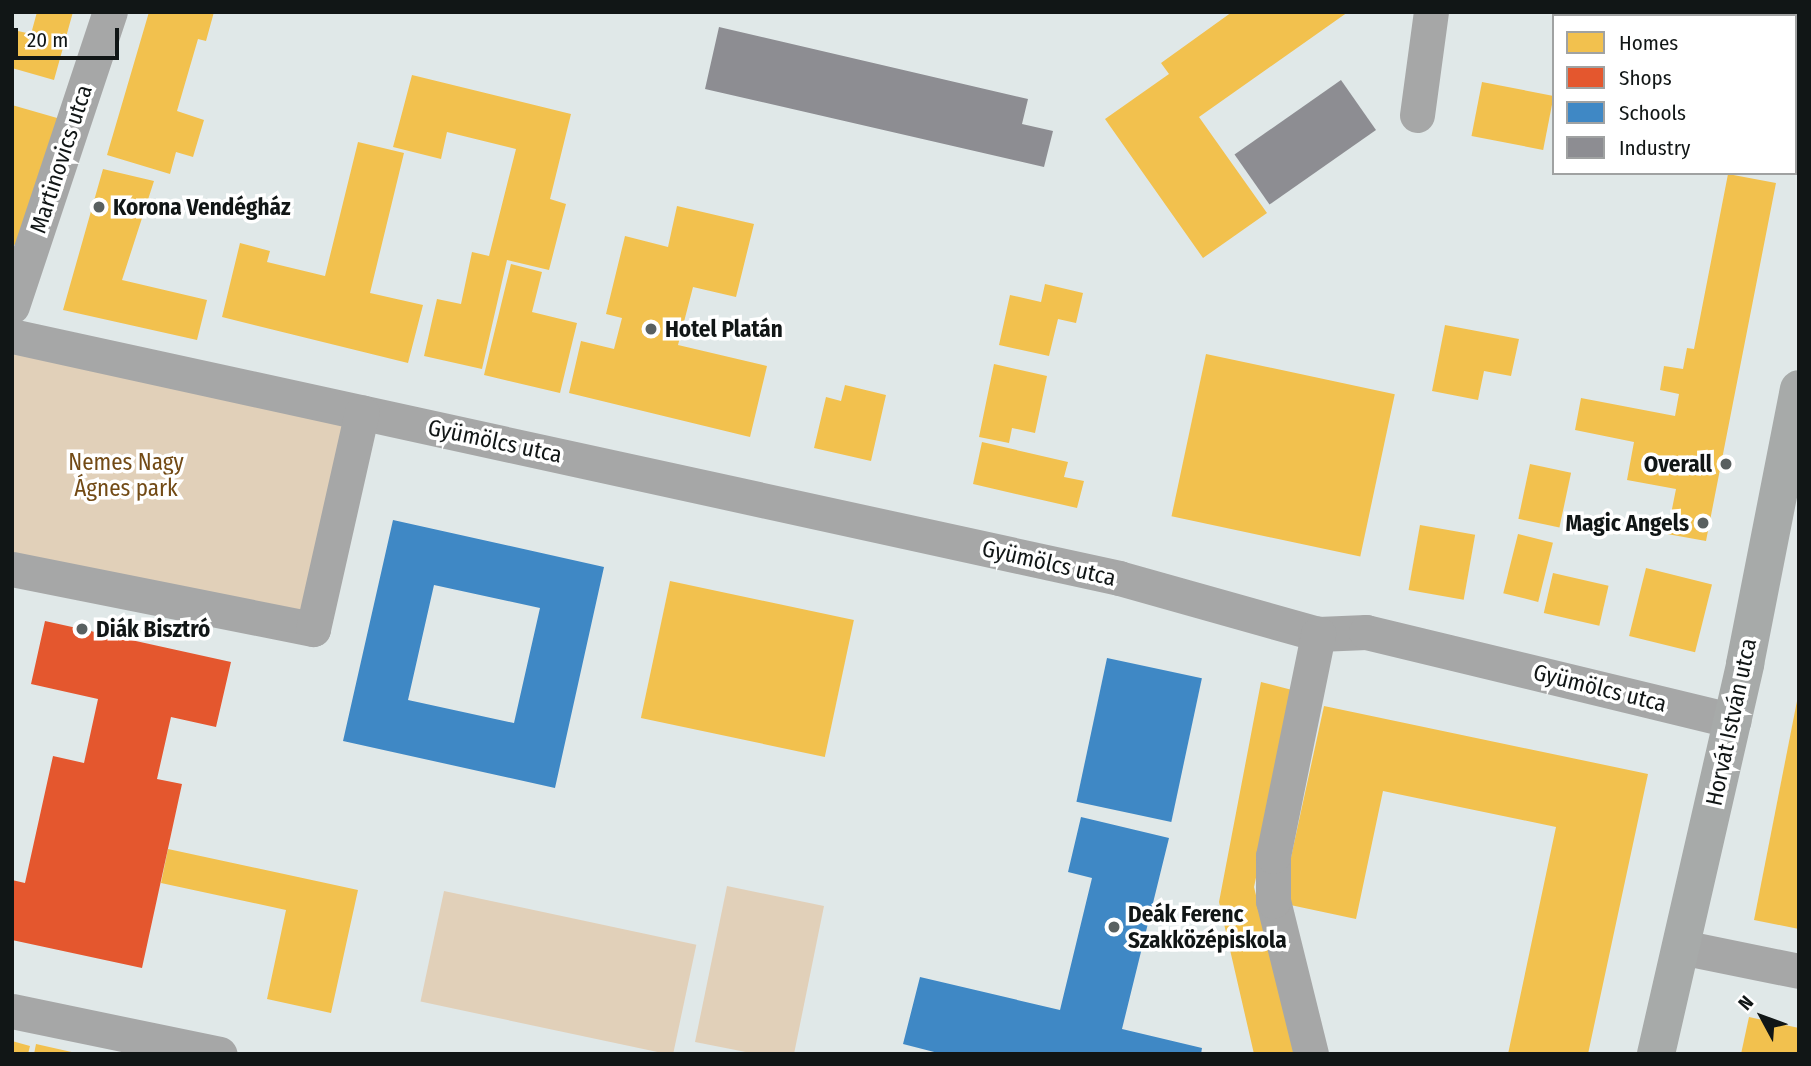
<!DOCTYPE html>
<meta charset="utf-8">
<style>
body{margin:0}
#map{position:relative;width:1811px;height:1066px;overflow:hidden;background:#e0e8e8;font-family:"Fira Sans Condensed",sans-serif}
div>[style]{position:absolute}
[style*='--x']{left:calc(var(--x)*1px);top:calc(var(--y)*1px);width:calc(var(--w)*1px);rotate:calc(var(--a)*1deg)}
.green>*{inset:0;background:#e1d0b9;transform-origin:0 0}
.homes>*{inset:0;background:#f2c14e;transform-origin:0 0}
.shops>*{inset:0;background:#e4572e}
.schools>*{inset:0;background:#3f88c5;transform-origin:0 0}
.industry>*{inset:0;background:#8d8d92;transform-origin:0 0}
.minor>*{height:35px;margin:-17.5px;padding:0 17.5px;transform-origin:17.5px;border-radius:17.5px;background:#a6a7a7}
.major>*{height:38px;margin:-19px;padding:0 19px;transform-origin:19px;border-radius:19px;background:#a7aaa9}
.dots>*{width:19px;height:19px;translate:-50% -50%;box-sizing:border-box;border:4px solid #fff;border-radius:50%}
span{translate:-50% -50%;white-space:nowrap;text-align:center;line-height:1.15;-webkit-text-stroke:7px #fff;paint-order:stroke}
.street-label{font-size:23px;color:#111616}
.poi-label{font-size:23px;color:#111616;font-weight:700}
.left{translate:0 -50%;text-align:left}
.right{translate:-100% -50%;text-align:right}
.park-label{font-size:23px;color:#724a15}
.frame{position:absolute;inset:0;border:14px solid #111616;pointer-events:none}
.legend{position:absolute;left:1552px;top:14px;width:245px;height:161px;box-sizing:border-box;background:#fff;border:2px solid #a0a2a2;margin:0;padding:9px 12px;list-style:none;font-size:21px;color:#111616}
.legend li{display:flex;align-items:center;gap:14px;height:35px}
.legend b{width:35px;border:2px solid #a0a2a2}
.north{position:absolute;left:1727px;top:982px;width:70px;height:70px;-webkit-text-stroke:5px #fff;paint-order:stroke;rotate:311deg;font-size:19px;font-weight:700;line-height:28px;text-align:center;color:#111616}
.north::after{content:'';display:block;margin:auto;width:24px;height:32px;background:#111616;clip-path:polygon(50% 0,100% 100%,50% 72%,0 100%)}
.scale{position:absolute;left:14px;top:28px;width:105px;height:32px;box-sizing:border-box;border:4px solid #111616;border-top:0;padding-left:9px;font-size:21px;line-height:24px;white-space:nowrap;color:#111616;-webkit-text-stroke:5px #fff;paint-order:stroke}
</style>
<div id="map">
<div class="green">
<i style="clip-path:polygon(12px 336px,362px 412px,313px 629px,12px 569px)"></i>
<i style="clip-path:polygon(727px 886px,824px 906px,794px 1054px,756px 1054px,695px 1042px)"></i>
<i style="left:444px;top:891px;width:258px;height:113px;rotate:12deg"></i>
</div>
<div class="homes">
<i style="clip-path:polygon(37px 12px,73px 12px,54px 80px,12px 68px,12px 51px,18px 31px,31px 34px)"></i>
<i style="clip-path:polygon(149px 12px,214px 12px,206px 41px,198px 39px,177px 111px,204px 120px,193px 157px,176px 152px,170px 174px,107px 155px)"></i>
<i style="clip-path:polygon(1232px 12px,1348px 12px,1199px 117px,1267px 213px,1203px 258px,1105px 119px,1169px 74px,1161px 63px)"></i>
<i style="clip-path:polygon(412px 75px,571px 114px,550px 199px,566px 204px,549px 270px,507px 260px,482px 369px,424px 356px,437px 299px,461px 304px,472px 252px,489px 256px,516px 149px,447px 132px,441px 159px,393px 147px)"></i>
<i style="left:1482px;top:82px;width:73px;height:55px;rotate:11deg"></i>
<i style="clip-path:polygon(12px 105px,64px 120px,25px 248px,12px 244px)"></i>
<i style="clip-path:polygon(358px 142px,404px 153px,370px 293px,423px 305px,408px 363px,222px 317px,240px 243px,270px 251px,267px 262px,325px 276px)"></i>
<i style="clip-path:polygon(103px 169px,154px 181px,122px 280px,207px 300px,197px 340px,63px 310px)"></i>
<i style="clip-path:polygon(1728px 174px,1776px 183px,1706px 541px,1667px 534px,1676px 489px,1627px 480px,1634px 442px,1575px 430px,1581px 398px,1675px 416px,1679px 394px,1660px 390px,1664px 366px,1683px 369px,1687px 348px,1694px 349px)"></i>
<i style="clip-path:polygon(677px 206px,754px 224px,736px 297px,693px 287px,678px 345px,767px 366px,750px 437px,569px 393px,581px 341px,614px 349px,622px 318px,606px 314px,625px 236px,668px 247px)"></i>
<i style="clip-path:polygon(511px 264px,542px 272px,532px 312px,577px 323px,560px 393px,484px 375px)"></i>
<i style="clip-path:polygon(1045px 284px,1083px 293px,1076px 323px,1058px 319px,1049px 356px,999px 345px,1010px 295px,1041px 302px)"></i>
<i style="clip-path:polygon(1445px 325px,1519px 339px,1511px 376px,1484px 371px,1478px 400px,1432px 391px)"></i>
<i style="left:1206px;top:354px;width:193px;height:166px;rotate:12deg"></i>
<i style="clip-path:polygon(994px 364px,1047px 376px,1035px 433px,1012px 428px,1009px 443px,979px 437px)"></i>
<i style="clip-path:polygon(845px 385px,886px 395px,871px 461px,814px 448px,826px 397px,841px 401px)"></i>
<i style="clip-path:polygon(982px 442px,1068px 462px,1064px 477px,1084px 481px,1077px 508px,973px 484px)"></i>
<i style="left:1530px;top:464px;width:42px;height:56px;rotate:12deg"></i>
<i style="left:1420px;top:525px;width:56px;height:66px;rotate:10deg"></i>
<i style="left:1518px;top:534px;width:36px;height:61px;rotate:14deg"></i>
<i style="left:1646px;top:568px;width:68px;height:70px;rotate:14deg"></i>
<i style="left:1553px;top:573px;width:57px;height:41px;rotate:13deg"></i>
<i style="left:670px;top:581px;width:188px;height:140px;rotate:12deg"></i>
<i style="clip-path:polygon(1261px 682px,1296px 691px,1254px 887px,1295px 1054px,1254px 1054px,1219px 902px)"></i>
<i style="clip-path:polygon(1797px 701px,1799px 701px,1799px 929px,1754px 920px)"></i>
<i style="clip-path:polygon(1324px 706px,1648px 774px,1588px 1054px,1508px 1054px,1556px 827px,1383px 791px,1356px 919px,1281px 903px)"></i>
<i style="clip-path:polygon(168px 849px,358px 890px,331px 1013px,267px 999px,286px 910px,161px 883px)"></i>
<i style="clip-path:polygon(1749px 1017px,1799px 1028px,1799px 1054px,1741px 1054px)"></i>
<i style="clip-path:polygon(12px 1041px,30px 1046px,28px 1054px,12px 1054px)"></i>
<i style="clip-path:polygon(36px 1044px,76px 1053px,76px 1054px,34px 1054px)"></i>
</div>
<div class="shops">
<i style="clip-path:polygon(45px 621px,231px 662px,216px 727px,171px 717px,157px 779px,182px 784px,142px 968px,12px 940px,12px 880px,25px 883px,53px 756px,84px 763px,98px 699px,31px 684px)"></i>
</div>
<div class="schools">
<i style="clip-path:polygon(evenodd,393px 520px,604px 567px,555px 788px,343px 741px,393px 520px,434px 585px,540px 608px,514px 723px,408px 700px,434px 585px)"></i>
<i style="left:1107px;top:658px;width:97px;height:147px;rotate:12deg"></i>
<i style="clip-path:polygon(1081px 817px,1169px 838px,1122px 1029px,1202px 1048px,1201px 1054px,942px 1054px,903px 1044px,920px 977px,1060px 1010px,1092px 878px,1068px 872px)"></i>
</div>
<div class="industry">
<i style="clip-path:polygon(719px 27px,1028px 99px,1022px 124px,1053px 131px,1044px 167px,705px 89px)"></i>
<i style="left:1341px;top:80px;width:61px;height:130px;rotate:55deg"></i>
</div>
<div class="minor">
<i style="--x:1417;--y:115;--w:104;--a:-82.3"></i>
<i style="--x:12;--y:306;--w:310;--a:-71.6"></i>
<i style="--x:12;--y:336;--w:1133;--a:12.33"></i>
<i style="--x:1119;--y:578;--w:207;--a:15.7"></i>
<i style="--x:1318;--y:634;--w:48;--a:-2.4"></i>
<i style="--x:1366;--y:632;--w:378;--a:13.6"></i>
<i style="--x:12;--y:569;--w:307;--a:11.3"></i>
<i style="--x:313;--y:629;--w:222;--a:-77.3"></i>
<i style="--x:1681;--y:947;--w:120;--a:11.5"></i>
<i style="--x:12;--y:1011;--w:212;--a:11.7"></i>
<i style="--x:1311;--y:1054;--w:158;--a:-103.9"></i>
<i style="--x:1273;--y:901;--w:45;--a:-90"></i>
<i style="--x:1273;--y:856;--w:227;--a:-78.5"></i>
</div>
<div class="major">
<i style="--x:1656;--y:1054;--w:400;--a:-77.1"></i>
<i style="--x:1745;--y:664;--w:280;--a:-78.9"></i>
</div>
<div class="dots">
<i style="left:99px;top:207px;background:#596060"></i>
<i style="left:651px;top:329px;background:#596060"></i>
<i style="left:1726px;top:464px;background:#596060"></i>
<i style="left:1703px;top:523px;background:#596060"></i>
<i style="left:82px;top:629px;background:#596060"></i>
<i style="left:1114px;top:927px;background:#596060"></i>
</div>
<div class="street-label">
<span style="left:61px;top:159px;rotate:-72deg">Martinovics utca</span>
<span style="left:495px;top:441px;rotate:12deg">Gyümölcs utca</span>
<span style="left:1049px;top:563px;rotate:13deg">Gyümölcs utca</span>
<span style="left:1600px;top:688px;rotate:14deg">Gyümölcs utca</span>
<span style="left:1731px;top:722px;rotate:-78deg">Horvát István utca</span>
</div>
<div class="poi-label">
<span class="left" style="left:113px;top:207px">Korona Vendégház</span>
<span class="left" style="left:665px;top:329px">Hotel Platán</span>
<span class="right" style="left:1712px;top:464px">Overall</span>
<span class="right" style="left:1689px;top:523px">Magic Angels</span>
<span class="left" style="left:96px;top:629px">Diák Bisztró</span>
<span class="left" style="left:1128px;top:927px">Deák Ferenc<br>Szakközépiskola</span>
</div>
<div class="park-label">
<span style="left:126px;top:475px">Nemes Nagy<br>Ágnes park</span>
</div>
<div class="frame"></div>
<ul class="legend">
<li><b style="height:19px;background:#f2c14e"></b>Homes</li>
<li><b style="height:19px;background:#e4572e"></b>Shops</li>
<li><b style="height:19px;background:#3f88c5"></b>Schools</li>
<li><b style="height:19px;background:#8d8d92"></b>Industry</li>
</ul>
<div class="north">N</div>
<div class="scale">20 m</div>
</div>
